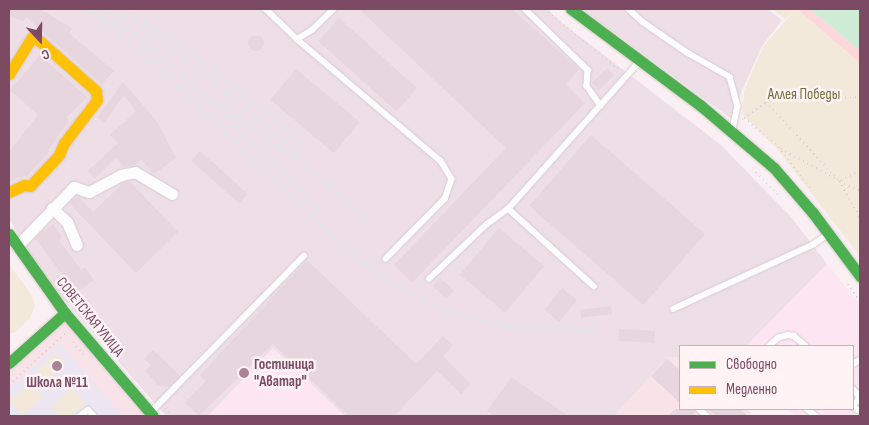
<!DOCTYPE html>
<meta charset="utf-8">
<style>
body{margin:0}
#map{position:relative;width:869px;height:425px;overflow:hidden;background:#faeff2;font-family:"Sofia Sans Condensed",sans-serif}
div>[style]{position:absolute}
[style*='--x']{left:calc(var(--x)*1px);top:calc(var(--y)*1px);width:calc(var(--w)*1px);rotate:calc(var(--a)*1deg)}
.residential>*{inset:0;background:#f8e3e9}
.commercial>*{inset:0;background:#fde6f1}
.industrial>*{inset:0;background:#eddfe5}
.education>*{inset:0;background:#ebe6f1}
.green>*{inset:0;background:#f3e9da;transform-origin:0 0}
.sand>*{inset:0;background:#fdd7db}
.water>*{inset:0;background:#cfecd6}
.building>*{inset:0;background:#e7d6dd;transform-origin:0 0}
.round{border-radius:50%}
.path>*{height:2px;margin-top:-1px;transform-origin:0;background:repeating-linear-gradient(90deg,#ddced5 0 1px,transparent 0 5px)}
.roads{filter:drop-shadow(0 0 1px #d9cbd1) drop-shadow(0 0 1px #d9cbd1)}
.lane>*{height:5.5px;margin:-2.75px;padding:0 2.75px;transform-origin:2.75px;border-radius:2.75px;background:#fefdfd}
.street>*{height:11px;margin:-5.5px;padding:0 5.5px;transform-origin:5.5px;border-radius:5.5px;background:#fefdfd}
.fast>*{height:11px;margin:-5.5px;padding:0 5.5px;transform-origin:5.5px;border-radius:5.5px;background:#4caf50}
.slow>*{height:11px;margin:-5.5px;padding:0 5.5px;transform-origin:5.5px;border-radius:5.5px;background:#ffc107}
.rail>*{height:3px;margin-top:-1.5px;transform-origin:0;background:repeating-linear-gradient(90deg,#e4e4e7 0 8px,transparent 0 13px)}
.dots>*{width:14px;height:14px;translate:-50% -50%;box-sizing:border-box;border:2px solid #fff3f6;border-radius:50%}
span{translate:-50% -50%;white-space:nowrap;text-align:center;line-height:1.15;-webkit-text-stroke:5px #fff3f6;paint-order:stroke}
.park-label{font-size:15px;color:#766e3b}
.street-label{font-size:15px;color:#7c4a63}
.poi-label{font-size:15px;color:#7c4a63;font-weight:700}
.left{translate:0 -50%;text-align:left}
.frame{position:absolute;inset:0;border:10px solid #7c4a63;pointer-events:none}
.legend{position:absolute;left:679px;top:345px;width:175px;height:65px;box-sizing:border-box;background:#fff3f6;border:1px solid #cbafbb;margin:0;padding:6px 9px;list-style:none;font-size:15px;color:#7c4a63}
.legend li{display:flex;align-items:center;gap:10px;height:25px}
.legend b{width:25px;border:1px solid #cbafbb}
.north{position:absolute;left:15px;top:15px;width:50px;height:50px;-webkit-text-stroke:4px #fff3f6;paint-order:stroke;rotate:159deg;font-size:14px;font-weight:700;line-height:20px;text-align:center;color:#7c4a63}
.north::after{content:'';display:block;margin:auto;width:18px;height:22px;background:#7c4a63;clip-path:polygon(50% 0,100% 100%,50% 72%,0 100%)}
</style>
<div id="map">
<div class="residential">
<i style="clip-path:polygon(66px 319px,147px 416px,9px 416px,9px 367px)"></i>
<i style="clip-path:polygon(668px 357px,680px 358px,680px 409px,746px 409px,754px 416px,614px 416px)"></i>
</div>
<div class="commercial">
<i style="clip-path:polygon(827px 264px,860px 305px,860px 416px,796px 416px,787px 409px,853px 409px,853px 346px,746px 346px)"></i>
<i style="clip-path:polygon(273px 348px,345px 416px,208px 416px)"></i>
</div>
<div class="industrial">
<i style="clip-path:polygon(9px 9px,547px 9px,561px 22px,721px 145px,792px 218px,827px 264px,746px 346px,680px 346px,680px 358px,668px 357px,614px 416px,345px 416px,273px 348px,208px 416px,166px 416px,46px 279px,9px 219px)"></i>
<i style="clip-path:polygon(582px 9px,768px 9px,782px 20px,762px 46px,742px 90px,733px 120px)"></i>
</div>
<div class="education">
<i style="clip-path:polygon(60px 343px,122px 416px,9px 416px,9px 389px)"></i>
</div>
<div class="green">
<i style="clip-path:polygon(772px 9px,797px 9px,860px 63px,860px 256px,777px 149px,742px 114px,744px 91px,763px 47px,793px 12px,785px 19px)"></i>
<i style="clip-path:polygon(9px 264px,32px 296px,35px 306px,30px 318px,16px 332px,9px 334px)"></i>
<i style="left:56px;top:352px;width:14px;height:35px;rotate:45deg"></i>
<i style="left:31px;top:382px;width:20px;height:28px;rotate:49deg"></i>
<i style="clip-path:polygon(72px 388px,85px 403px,71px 416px,60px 416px,51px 407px)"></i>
</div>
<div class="sand">
<i style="clip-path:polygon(797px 9px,810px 9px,860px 51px,860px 63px)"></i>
</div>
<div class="water">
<i style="clip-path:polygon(810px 9px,860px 9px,860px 51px)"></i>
</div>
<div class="building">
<i style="clip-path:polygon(9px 9px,40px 9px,72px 28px,69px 33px,114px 71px,102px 84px,26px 17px,23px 21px,9px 16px)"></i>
<i style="clip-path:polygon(359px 9px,512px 9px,579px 69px,566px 84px,585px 103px,412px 283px,394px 265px,506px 148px)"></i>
<i style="left:339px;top:18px;width:105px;height:31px;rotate:42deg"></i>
<i class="round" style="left:248px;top:35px;width:16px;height:16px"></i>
<i style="clip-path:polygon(40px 55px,87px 97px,66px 118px,69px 121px,48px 150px,50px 151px,27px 176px,17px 177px,9px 182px,9px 152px,38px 115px,10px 90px)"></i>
<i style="left:607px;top:68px;width:10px;height:21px;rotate:45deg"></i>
<i style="left:296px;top:69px;width:83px;height:40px;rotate:40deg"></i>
<i style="clip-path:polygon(123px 82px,156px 120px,176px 158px,154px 174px,141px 159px,135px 165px,124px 167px,116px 158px,95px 179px,88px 171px,118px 143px,110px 135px,136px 111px,124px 95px,105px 122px,97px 118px)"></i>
<i style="left:591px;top:135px;width:151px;height:94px;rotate:41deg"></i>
<i style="left:200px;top:151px;width:64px;height:13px;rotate:42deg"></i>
<i style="clip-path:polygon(129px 181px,178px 232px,136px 273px,69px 203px,78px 196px,93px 212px,124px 182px)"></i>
<i style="clip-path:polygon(53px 224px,62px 237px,59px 240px,81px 270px,85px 267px,94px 280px,76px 293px,35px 238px)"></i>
<i style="left:499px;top:228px;width:59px;height:61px;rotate:40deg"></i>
<i style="clip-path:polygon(307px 260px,416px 364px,443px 336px,453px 345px,443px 356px,471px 384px,461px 394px,437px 371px,394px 416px,349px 416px,273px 344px,199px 416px,185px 402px,206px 381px,200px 375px)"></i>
<i style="left:440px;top:278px;width:19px;height:11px;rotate:43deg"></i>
<i style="left:562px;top:288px;width:19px;height:28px;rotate:39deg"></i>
<i style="left:611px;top:306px;width:8px;height:31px;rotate:83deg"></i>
<i style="left:619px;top:329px;width:36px;height:12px;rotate:3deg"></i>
<i style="clip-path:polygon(153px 350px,180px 376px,169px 387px,154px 385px,157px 383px,145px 371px,151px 365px,144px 359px)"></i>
<i style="clip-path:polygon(667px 359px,680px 370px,680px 403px,651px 376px)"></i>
<i style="clip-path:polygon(511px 377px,569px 416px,495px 416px,487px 411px)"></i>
<i style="clip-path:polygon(675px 409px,694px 409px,695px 412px,691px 416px,668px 416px)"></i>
<i style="clip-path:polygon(708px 409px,739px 409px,748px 416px,716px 416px)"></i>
</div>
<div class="path">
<i style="--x:544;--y:9;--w:94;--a:38.9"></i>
<i style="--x:617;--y:68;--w:5;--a:22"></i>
<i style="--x:766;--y:102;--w:108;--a:47.3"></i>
<i style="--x:744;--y:118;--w:40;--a:-34.9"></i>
<i style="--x:777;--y:95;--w:19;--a:-12"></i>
<i style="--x:796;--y:91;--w:45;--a:9"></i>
<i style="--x:840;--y:98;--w:20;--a:-3"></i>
<i style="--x:742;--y:119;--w:2;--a:-27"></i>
<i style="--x:744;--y:118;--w:45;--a:39.6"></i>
<i style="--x:779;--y:147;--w:53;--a:52.7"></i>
<i style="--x:781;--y:149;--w:63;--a:28.6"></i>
<i style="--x:860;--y:171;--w:23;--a:155"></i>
<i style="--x:839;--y:181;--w:43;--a:60.4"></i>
<i style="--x:756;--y:172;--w:35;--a:46"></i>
<i style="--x:840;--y:181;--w:22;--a:27"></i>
<i style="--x:848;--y:284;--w:22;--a:56"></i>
<i style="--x:73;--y:342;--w:16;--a:50"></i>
<i style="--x:9;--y:385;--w:77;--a:-42.4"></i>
<i style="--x:165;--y:408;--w:11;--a:49"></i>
</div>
<div class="roads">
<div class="lane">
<i style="--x:266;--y:9;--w:43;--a:44.1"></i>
<i style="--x:297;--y:39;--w:189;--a:40.3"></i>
<i style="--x:441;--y:161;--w:21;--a:59"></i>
<i style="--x:452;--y:179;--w:21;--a:109"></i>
<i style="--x:445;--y:199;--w:84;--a:134.5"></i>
<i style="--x:525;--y:9;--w:88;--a:44.1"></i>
<i style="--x:588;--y:70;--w:16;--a:94"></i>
<i style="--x:587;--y:86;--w:24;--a:55"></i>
<i style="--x:629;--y:9;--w:19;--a:43"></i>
<i style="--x:643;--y:22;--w:55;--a:34.6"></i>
<i style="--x:688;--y:53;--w:48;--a:29.7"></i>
<i style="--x:730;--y:77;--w:30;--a:75"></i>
<i style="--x:738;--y:106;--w:25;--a:102"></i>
<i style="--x:297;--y:39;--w:17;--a:-31"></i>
<i style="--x:312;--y:30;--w:30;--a:-44"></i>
<i style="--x:429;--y:279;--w:80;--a:-43.5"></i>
<i style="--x:487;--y:224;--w:26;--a:-36"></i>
<i style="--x:594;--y:287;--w:116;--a:-137.8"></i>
<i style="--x:508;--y:209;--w:197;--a:-48.3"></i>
<i style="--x:673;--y:309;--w:155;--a:-24.7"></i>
<i style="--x:814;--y:244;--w:16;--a:-35"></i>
<i style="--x:769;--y:346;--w:12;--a:-42"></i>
<i style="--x:778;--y:338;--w:10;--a:-17"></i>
<i style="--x:788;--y:335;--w:6;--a:9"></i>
<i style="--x:794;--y:336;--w:16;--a:40"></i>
<i style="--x:853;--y:364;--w:8;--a:-30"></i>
<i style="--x:853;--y:389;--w:8;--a:45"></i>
<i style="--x:859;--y:395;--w:5;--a:90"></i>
<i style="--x:859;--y:400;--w:8;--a:135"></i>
<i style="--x:853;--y:407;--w:8;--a:30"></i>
<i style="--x:699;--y:409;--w:11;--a:41"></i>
<i style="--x:807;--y:409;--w:11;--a:38"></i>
<i style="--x:152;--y:411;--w:217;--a:-45.6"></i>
<i style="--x:80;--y:416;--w:10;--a:-37"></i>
<i style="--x:88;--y:410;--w:8;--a:45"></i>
</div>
<div class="street">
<i style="--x:52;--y:208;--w:21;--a:43"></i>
<i style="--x:67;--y:222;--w:25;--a:67"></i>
<i style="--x:17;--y:246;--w:82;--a:-46"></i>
<i style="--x:74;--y:187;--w:16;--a:18"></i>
<i style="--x:89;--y:192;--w:36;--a:-28"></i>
<i style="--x:121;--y:175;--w:14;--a:-12"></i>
<i style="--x:135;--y:172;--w:43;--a:30.7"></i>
</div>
<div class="fast">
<i style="--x:571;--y:9;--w:161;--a:36.7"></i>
<i style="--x:700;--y:105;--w:97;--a:40.4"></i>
<i style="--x:774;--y:168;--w:60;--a:49.1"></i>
<i style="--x:813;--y:213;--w:79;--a:53.3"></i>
<i style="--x:9;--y:234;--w:97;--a:54.7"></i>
<i style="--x:65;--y:313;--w:135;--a:49.5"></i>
<i style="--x:9;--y:363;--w:75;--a:-41.8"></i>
</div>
<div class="slow">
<i style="--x:9;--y:74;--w:44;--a:-58.1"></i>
<i style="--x:32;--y:37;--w:10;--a:29"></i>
<i style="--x:41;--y:42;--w:74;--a:41.7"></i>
<i style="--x:96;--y:91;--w:9;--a:84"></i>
<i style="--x:97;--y:100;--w:54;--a:127.5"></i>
<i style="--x:64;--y:143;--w:13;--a:113"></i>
<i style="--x:59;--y:155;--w:42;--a:133.1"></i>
<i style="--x:30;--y:186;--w:6;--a:-171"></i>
<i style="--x:24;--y:185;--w:17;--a:155"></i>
</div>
</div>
<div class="rail">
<i style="--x:88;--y:9;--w:48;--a:26"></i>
<i style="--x:131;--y:30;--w:105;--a:41.1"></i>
<i style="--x:210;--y:99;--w:99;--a:33.9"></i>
<i style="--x:292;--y:154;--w:43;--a:37.4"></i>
<i style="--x:326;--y:180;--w:65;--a:43.8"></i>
<i style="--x:107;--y:9;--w:25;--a:26"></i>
<i style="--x:130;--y:20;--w:64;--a:34.2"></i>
<i style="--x:183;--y:56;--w:148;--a:39.5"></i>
<i style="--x:97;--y:14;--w:55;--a:39.8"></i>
<i style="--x:139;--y:49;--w:265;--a:43.9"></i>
<i style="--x:330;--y:233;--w:50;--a:40.1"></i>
<i style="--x:368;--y:265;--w:35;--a:35"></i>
<i style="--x:397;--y:285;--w:40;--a:28"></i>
<i style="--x:432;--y:304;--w:37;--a:20"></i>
<i style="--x:467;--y:317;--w:45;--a:11.6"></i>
<i style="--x:511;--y:326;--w:92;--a:2.5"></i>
<i style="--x:132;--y:14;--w:67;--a:32.3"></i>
<i style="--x:189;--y:50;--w:145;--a:39.4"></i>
<i style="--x:223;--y:113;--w:140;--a:45"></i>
</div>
<div class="dots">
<i style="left:57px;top:366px;background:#a88495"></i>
<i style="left:244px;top:373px;background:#a88495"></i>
</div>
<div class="park-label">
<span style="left:804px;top:95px">Аллея Победы</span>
</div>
<div class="street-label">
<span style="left:90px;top:317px;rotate:51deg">СОВЕТСКАЯ УЛИЦА</span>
</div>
<div class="poi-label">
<span class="left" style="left:254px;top:373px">Гостиница<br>"Аватар"</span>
<span style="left:57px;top:383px">Школа №11</span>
</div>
<div class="frame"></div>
<ul class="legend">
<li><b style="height:6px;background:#4caf50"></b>Свободно</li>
<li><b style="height:6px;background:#ffc107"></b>Медленно</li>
</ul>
<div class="north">С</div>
</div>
